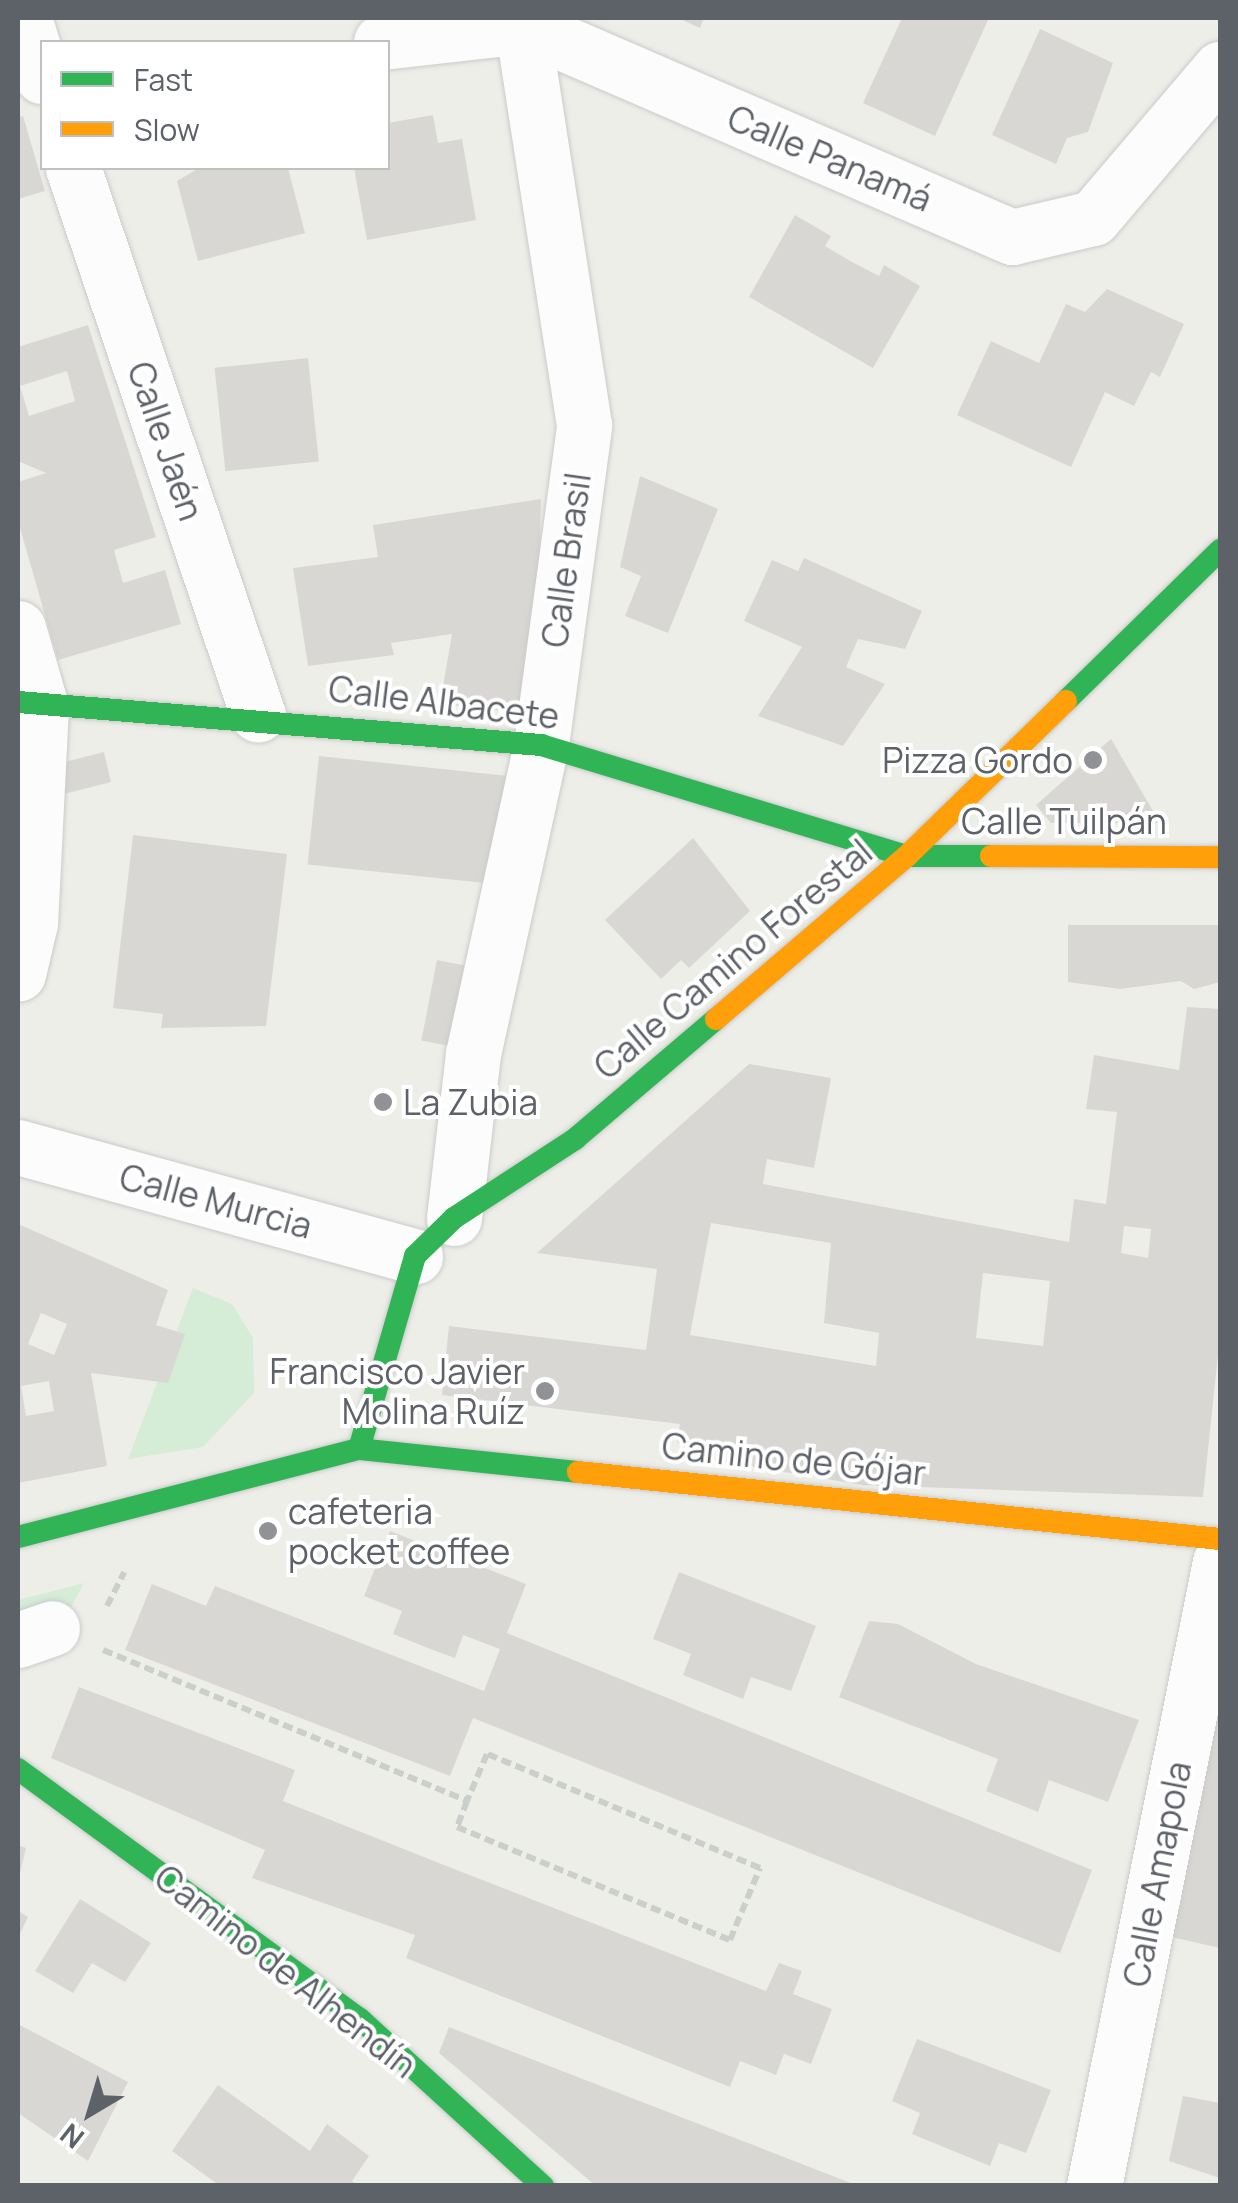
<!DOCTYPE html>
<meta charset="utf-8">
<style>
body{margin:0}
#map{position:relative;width:1238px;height:2203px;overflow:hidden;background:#eeeee9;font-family:Manrope,sans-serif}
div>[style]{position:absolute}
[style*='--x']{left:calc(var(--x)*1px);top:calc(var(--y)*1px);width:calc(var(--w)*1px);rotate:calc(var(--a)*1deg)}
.green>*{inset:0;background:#d5ecd6}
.building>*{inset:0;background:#d8d7d4;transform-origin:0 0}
.path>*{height:6px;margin-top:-3px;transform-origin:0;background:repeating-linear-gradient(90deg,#cacfcc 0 10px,transparent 0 15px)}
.roads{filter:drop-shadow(0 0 2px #cacbca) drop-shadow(0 0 2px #cacbca)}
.street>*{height:55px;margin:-27.5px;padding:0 27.5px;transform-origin:27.5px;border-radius:27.5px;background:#fcfcfc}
.fast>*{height:22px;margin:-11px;padding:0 11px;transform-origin:11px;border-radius:11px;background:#30b455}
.slow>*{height:22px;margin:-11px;padding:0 11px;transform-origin:11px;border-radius:11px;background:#ff9f0a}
.dots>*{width:28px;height:28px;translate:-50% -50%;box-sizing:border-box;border:5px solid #fff;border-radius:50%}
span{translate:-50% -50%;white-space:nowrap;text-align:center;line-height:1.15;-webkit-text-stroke:8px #fff;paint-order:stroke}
.street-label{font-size:35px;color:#5d6168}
.poi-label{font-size:35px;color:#5d6168}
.right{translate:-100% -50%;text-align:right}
.left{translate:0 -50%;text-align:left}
.frame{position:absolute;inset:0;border:20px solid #5d6168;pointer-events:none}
.legend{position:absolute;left:40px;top:40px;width:350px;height:130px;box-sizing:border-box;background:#fff;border:2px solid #bec0c3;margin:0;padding:12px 18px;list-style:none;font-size:30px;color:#5d6168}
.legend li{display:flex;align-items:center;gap:20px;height:50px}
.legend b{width:50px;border:2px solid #bec0c3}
.north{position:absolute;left:40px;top:2063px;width:100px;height:100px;-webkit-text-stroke:8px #fff;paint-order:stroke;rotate:218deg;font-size:28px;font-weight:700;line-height:40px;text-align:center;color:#5d6168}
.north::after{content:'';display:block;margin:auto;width:35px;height:45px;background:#5d6168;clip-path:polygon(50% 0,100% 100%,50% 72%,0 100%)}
</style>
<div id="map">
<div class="green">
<i style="clip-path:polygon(193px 1288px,232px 1304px,253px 1338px,254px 1393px,203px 1447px,128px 1459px)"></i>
<i style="clip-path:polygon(84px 1583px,69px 1611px,18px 1625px,18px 1600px)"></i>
</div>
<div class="building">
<i style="clip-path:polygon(678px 18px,704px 18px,700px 28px)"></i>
<i style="clip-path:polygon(902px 18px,989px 18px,935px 136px,863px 103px)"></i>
<i style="clip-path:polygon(1040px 29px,1113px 63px,1088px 132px,1067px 138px,1056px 164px,992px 135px)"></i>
<i style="clip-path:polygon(433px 115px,438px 143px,462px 139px,476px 220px,367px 240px,354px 168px,388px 168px,388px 123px)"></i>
<i style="clip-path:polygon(23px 116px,45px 191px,18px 199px,18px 117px)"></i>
<i style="clip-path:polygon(199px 168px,288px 168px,305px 233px,198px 261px,177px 181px)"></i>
<i style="clip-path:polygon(795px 215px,831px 236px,825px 246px,852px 262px,879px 276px,884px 265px,920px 286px,873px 368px,749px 297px)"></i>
<i style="clip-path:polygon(1107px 289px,1184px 324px,1160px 377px,1151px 372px,1134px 406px,1105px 392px,1071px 467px,957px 415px,991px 341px,1039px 363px,1066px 304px,1085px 312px)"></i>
<i style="clip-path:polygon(evenodd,88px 325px,156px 537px,114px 550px,123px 583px,165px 570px,181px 624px,58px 660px,18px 521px,18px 482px,46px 473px,18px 461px,18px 347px,88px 325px,67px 371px,75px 401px,29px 416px,20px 386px,67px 371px)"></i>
<i style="left:308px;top:358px;width:104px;height:94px;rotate:84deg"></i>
<i style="clip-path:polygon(640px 476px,718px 509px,668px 633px,625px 616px,641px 576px,620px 567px)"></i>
<i style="clip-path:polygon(541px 499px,538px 623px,521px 713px,440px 704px,452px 634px,391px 643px,394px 655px,308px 666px,293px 568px,378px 557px,373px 525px)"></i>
<i style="clip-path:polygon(804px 558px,922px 611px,905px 649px,858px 639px,846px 667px,885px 684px,843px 746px,758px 716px,802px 647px,744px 621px,772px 560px,798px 571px)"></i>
<i style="clip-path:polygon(1111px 739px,1160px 823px,1051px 823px,1036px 805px)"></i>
<i style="clip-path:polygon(104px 752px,111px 782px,60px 795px,61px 763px)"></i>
<i style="left:319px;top:756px;width:188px;height:109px;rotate:6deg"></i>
<i style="clip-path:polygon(133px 835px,287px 854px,266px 1026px,161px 1028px,163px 1014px,113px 1008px)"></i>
<i style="clip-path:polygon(693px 838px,750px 911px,689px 968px,681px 960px,661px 979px,605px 920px)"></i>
<i style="clip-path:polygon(1068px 925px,1220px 925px,1220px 982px,1194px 989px,1181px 981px,1120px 989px,1068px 982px)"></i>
<i style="left:437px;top:960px;width:31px;height:82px;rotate:11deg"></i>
<i style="clip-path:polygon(evenodd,1187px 1007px,1220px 1009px,1220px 1336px,1203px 1497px,862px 1485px,689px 1456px,677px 1441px,680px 1424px,442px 1395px,449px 1326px,646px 1350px,657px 1269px,537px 1253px,749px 1064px,831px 1078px,814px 1168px,767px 1159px,763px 1184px,1069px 1242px,1074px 1199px,1106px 1204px,1117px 1112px,1086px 1109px,1094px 1055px,1179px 1070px,1187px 1007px,711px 1223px,831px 1243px,824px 1323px,879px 1333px,876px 1366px,690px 1335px,711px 1223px,1187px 1007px,1124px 1226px,1151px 1229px,1148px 1258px,1121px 1253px,1124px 1226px,1187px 1007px,983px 1273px,1050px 1281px,1043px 1346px,976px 1338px,983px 1273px)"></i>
<i style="clip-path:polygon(evenodd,18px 1224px,168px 1290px,156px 1325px,185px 1334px,168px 1383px,91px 1373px,107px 1466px,18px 1483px,18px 1224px,41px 1313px,67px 1324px,54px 1355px,28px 1344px,41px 1313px,18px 1224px,49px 1381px,54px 1411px,26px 1416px,21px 1386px,49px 1381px)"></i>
<i style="clip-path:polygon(390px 1531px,526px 1584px,507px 1633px,1092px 1870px,1060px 1953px,473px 1718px,450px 1776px,125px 1650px,152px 1584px,206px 1606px,215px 1586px,484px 1691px,500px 1649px,463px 1635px,455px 1658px,433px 1650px,393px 1634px,402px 1611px,364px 1596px)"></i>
<i style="clip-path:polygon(679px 1572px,816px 1626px,791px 1691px,751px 1677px,743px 1699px,683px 1675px,691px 1654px,653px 1639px)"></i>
<i style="clip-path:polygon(869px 1621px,898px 1624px,976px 1664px,1139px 1720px,1108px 1802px,1049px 1780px,1038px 1812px,986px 1791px,998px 1759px,839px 1697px)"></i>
<i style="clip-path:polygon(79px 1687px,295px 1770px,283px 1801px,444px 1865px,766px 1991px,779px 1963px,802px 1971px,793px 1994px,832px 2009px,811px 2064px,784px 2054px,776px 2075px,740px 2061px,730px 2087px,406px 1958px,415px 1935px,252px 1878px,265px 1850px,51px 1758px)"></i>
<i style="clip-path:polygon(1219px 1712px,1220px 1712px,1220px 1948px,1167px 1936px)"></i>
<i style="clip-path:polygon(18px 1845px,26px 1848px,18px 1881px)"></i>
<i style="clip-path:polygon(80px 1899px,151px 1943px,125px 1982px,92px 1963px,73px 1993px,35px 1971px)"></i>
<i style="clip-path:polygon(18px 1911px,28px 1917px,18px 1938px)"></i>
<i style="clip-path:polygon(18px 2024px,128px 2082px,88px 2161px,18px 2113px)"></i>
<i style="clip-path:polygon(449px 2027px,856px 2185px,856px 2186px,596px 2186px,439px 2053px)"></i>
<i style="clip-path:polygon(917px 2039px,1051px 2090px,1026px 2153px,999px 2143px,990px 2166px,912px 2134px,920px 2113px,892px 2101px)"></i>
<i style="clip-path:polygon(218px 2085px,310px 2151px,327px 2124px,369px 2156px,352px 2181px,358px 2186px,220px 2186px,172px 2151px)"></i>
<i style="clip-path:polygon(1183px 2096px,1220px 2103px,1220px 2178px,1169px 2161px)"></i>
</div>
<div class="path">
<i style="--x:107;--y:1606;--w:38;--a:-63"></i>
<i style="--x:103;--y:1650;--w:394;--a:22.5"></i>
<i style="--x:467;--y:1801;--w:28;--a:111"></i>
<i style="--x:457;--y:1827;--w:295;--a:22.5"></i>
<i style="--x:730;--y:1940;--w:78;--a:-67.4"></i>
<i style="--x:760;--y:1868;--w:296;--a:-157.3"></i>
<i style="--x:487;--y:1754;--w:51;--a:113.1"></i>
</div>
<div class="roads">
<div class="street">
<i style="--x:24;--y:18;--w:61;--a:72.8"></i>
<i style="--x:381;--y:42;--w:144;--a:-6.4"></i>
<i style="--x:524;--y:26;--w:532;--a:23.38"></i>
<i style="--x:1012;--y:237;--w:83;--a:-13.2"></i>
<i style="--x:1093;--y:218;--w:196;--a:-49.6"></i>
<i style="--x:73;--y:168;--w:577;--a:71.31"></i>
<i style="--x:18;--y:628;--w:82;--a:73.8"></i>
<i style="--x:41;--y:707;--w:216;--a:92.9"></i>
<i style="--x:30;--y:923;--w:52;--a:103.2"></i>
<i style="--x:18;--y:1147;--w:412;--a:15.4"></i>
<i style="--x:454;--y:1218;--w:165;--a:-83.4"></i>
<i style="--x:473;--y:1054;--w:316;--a:-77.6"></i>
<i style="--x:541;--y:745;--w:323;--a:-82.3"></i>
<i style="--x:584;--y:425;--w:412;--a:-98.8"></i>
<i style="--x:18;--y:1640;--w:36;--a:-19"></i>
<i style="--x:1094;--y:2186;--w:637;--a:-78.58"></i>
</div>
<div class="fast">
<i style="--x:1066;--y:701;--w:216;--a:-44.4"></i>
<i style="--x:18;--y:702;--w:525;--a:4.7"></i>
<i style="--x:541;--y:745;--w:382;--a:16.9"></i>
<i style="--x:907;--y:856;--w:84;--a:0"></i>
<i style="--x:359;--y:1449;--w:201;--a:-73.8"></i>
<i style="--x:415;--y:1256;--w:54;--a:-44.3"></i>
<i style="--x:454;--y:1218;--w:145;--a:-33.1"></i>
<i style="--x:575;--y:1139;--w:185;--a:-40.4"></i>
<i style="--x:18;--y:1537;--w:352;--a:-14.5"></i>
<i style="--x:359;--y:1449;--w:220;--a:6"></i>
<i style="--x:18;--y:1769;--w:424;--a:36.2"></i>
<i style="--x:360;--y:2019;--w:248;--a:42.4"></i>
</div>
<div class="slow">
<i style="--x:991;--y:856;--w:229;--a:0.3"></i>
<i style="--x:716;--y:1019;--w:251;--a:-40.5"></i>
<i style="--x:907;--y:856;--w:222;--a:-44.3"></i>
<i style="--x:578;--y:1472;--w:645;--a:5.96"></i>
</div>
</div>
<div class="dots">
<i style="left:1093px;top:760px;background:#909295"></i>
<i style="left:383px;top:1102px;background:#909295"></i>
<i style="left:545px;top:1391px;background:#909295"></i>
<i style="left:268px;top:1531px;background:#909295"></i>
</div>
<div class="street-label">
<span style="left:830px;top:158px;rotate:23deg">Calle Panamá</span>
<span style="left:166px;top:441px;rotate:71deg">Calle Jaén</span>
<span style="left:566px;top:560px;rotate:-82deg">Calle Brasil</span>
<span style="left:444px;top:702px;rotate:7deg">Calle Albacete</span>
<span style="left:1064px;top:821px">Calle Tuilpán</span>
<span style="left:733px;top:959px;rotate:-40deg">Calle Camino Forestal</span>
<span style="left:216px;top:1201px;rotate:15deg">Calle Murcia</span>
<span style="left:794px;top:1459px;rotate:6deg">Camino de Gójar</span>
<span style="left:1157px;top:1874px;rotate:-79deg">Calle Amapola</span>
<span style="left:286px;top:1971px;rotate:38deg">Camino de Alhendín</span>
</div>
<div class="poi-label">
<span class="right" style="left:1073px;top:760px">Pizza Gordo</span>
<span class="left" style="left:403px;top:1102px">La Zubia</span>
<span class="right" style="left:525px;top:1391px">Francisco Javier<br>Molina Ruíz</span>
<span class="left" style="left:288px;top:1531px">cafeteria<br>pocket coffee</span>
</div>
<div class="frame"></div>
<ul class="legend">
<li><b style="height:12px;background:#30b455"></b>Fast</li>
<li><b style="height:12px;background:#ff9f0a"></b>Slow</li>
</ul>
<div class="north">N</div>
</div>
